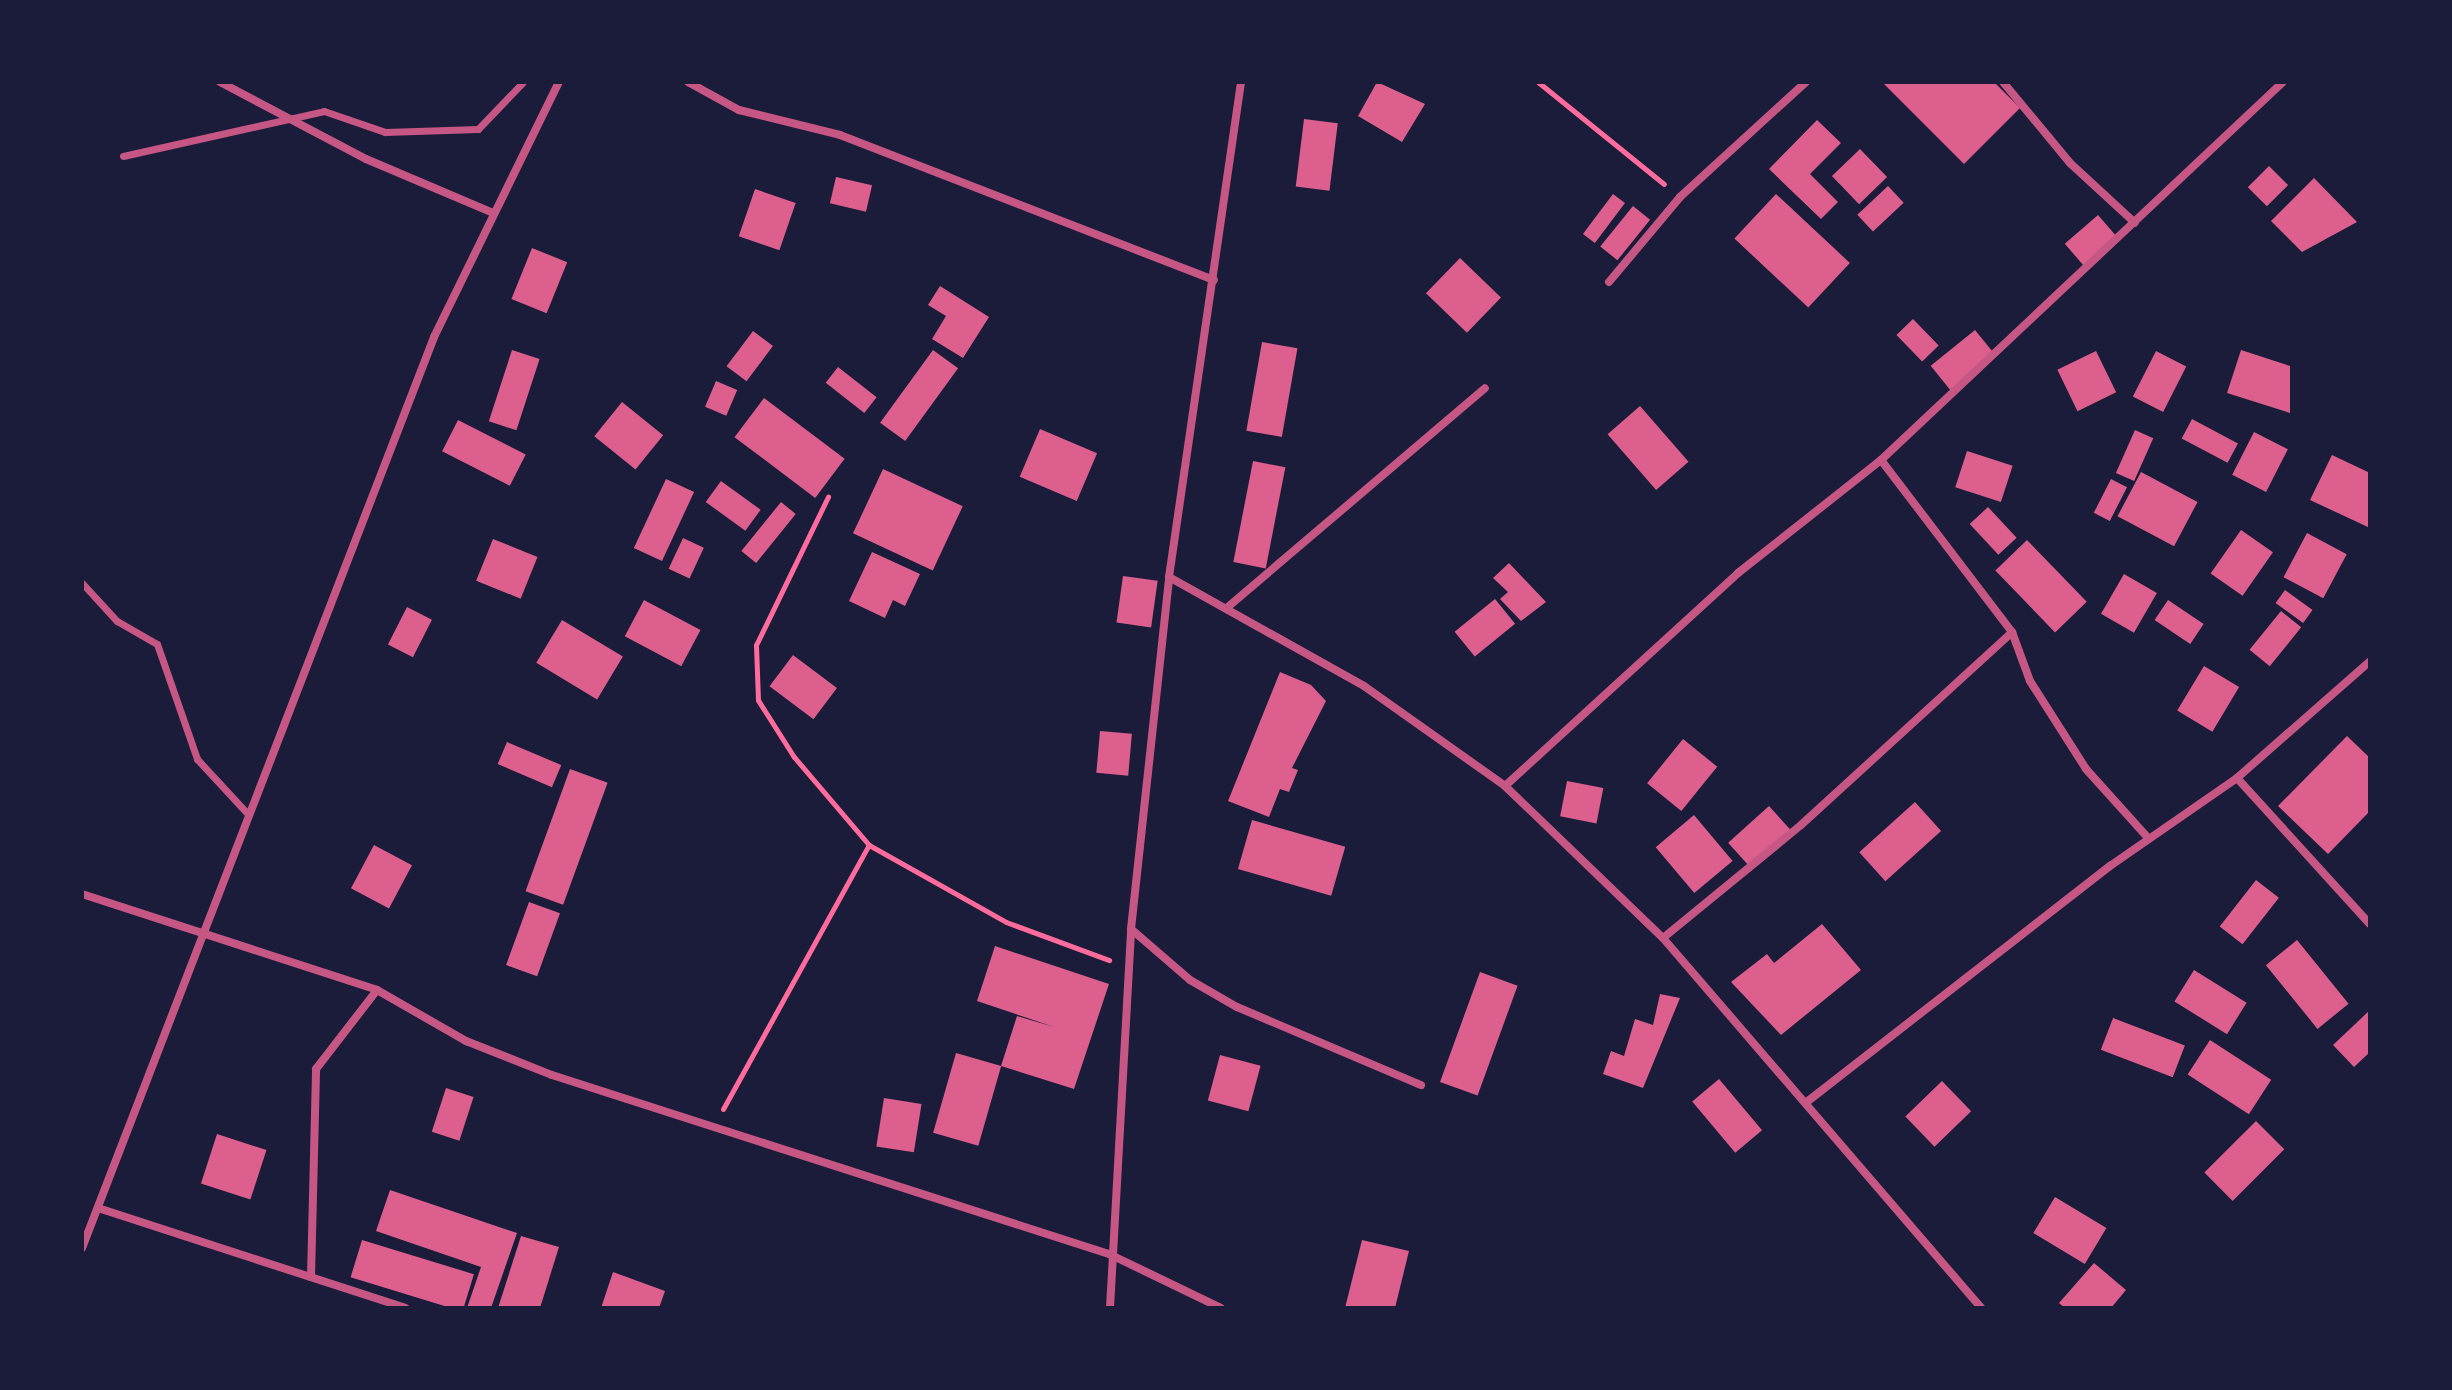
<!DOCTYPE html>
<style>
body{margin:0}
#map{position:relative;width:2452px;height:1390px;overflow:hidden;background:#1b1b3a;font-family:Cabin,sans-serif}
div>[style]{position:absolute}
[style*='--x']{left:calc(var(--x)*1px);top:calc(var(--y)*1px);width:calc(var(--w)*1px);rotate:calc(var(--a)*1deg)}
.building>*{inset:0;background:#dd5f8e;transform-origin:0 0}
.path>*{height:5px;margin:-2.5px;padding:0 2.5px;transform-origin:2.5px;border-radius:2.5px;background:#ff6b9d}
.pedestrian>*{height:7px;margin:-3.5px;padding:0 3.5px;transform-origin:3.5px;border-radius:3.5px;background:#c65784}
.minor>*{height:8px;margin:-4px;padding:0 4px;transform-origin:4px;border-radius:4px;background:#c65784}
span{translate:-50% -50%;white-space:nowrap;text-align:center;line-height:1.15;-webkit-text-stroke:6px #1b1b3a;paint-order:stroke}
.frame{position:absolute;inset:0;border:84px solid #1b1b3a;pointer-events:none}
</style>
<div id="map">
<div class="building">
<i style="clip-path:polygon(1377px 82px,1425px 104px,1402px 142px,1358px 116px)"></i>
<i style="clip-path:polygon(1882px 82px,1994px 82px,2020px 108px,1964px 164px)"></i>
<i style="left:1304px;top:119px;width:34px;height:68px;rotate:7deg"></i>
<i style="clip-path:polygon(1817px 120px,1841px 143px,1810px 174px,1838px 202px,1821px 219px,1769px 169px)"></i>
<i style="left:1860px;top:149px;width:39px;height:39px;rotate:46deg"></i>
<i style="left:2269px;top:166px;width:27px;height:30px;rotate:45deg"></i>
<i style="left:836px;top:177px;width:37px;height:27px;rotate:13deg"></i>
<i style="clip-path:polygon(2314px 178px,2357px 222px,2302px 252px,2271px 221px)"></i>
<i style="left:1888px;top:186px;width:23px;height:42px;rotate:47deg"></i>
<i style="left:755px;top:189px;width:43px;height:50px;rotate:19deg"></i>
<i style="left:1613px;top:194px;width:15px;height:50px;rotate:37deg"></i>
<i style="left:1776px;top:194px;width:101px;height:61px;rotate:43deg"></i>
<i style="left:1633px;top:206px;width:22px;height:52px;rotate:39deg"></i>
<i style="left:2098px;top:215px;width:29px;height:44px;rotate:49deg"></i>
<i style="left:532px;top:248px;width:38px;height:55px;rotate:22deg"></i>
<i style="left:1460px;top:258px;width:57px;height:49px;rotate:44deg"></i>
<i style="clip-path:polygon(940px 286px,989px 317px,963px 358px,932px 339px,946px 316px,928px 305px)"></i>
<i style="left:1913px;top:319px;width:37px;height:23px;rotate:46deg"></i>
<i style="left:1975px;top:330px;width:32px;height:57px;rotate:51deg"></i>
<i style="left:753px;top:331px;width:25px;height:44px;rotate:37deg"></i>
<i style="left:1262px;top:342px;width:36px;height:90px;rotate:10deg"></i>
<i style="left:512px;top:350px;width:29px;height:75px;rotate:18deg"></i>
<i style="left:933px;top:350px;width:31px;height:90px;rotate:36deg"></i>
<i style="clip-path:polygon(2241px 350px,2290px 366px,2290px 413px,2227px 393px)"></i>
<i style="left:2096px;top:351px;width:46px;height:43px;rotate:64deg"></i>
<i style="left:2156px;top:351px;width:34px;height:51px;rotate:27deg"></i>
<i style="left:838px;top:367px;width:49px;height:20px;rotate:38deg"></i>
<i style="left:716px;top:381px;width:23px;height:28px;rotate:23deg"></i>
<i style="left:764px;top:398px;width:101px;height:49px;rotate:37deg"></i>
<i style="left:622px;top:402px;width:53px;height:44px;rotate:39deg"></i>
<i style="left:1640px;top:406px;width:74px;height:43px;rotate:49deg"></i>
<i style="left:2192px;top:419px;width:52px;height:22px;rotate:28deg"></i>
<i style="left:458px;top:420px;width:76px;height:35px;rotate:27deg"></i>
<i style="left:1040px;top:429px;width:62px;height:52px;rotate:23deg"></i>
<i style="left:2135px;top:430px;width:20px;height:47px;rotate:24deg"></i>
<i style="left:2254px;top:432px;width:38px;height:48px;rotate:27deg"></i>
<i style="left:1967px;top:451px;width:48px;height:38px;rotate:18deg"></i>
<i style="clip-path:polygon(2332px 455px,2370px 473px,2370px 528px,2310px 500px)"></i>
<i style="left:1253px;top:461px;width:33px;height:103px;rotate:11deg"></i>
<i style="left:883px;top:469px;width:88px;height:71px;rotate:25deg"></i>
<i style="left:2141px;top:472px;width:64px;height:50px;rotate:28deg"></i>
<i style="left:666px;top:479px;width:31px;height:76px;rotate:25deg"></i>
<i style="left:2111px;top:479px;width:18px;height:38px;rotate:27deg"></i>
<i style="left:721px;top:481px;width:49px;height:26px;rotate:36deg"></i>
<i style="left:781px;top:502px;width:19px;height:63px;rotate:39deg"></i>
<i style="left:1988px;top:507px;width:42px;height:25px;rotate:47deg"></i>
<i style="left:2241px;top:530px;width:39px;height:53px;rotate:35deg"></i>
<i style="left:2307px;top:533px;width:45px;height:50px;rotate:28deg"></i>
<i style="left:683px;top:538px;width:23px;height:34px;rotate:25deg"></i>
<i style="left:493px;top:539px;width:48px;height:45px;rotate:22deg"></i>
<i style="left:2027px;top:540px;width:86px;height:44px;rotate:46deg"></i>
<i style="clip-path:polygon(872px 552px,920px 574px,905px 606px,893px 600px,885px 618px,849px 601px)"></i>
<i style="clip-path:polygon(1509px 563px,1546px 602px,1521px 621px,1500px 599px,1508px 592px,1493px 578px)"></i>
<i style="left:2124px;top:574px;width:38px;height:46px;rotate:30deg"></i>
<i style="left:1123px;top:576px;width:35px;height:47px;rotate:8deg"></i>
<i style="left:2285px;top:590px;width:34px;height:16px;rotate:36deg"></i>
<i style="left:1495px;top:599px;width:32px;height:52px;rotate:51deg"></i>
<i style="left:644px;top:600px;width:64px;height:41px;rotate:28deg"></i>
<i style="left:2168px;top:600px;width:43px;height:24px;rotate:34deg"></i>
<i style="left:407px;top:607px;width:28px;height:42px;rotate:27deg"></i>
<i style="left:2281px;top:611px;width:26px;height:50px;rotate:39deg"></i>
<i style="left:562px;top:620px;width:71px;height:50px;rotate:31deg"></i>
<i style="left:793px;top:655px;width:55px;height:39px;rotate:37deg"></i>
<i style="left:2204px;top:666px;width:41px;height:52px;rotate:31deg"></i>
<i style="clip-path:polygon(1280px 672px,1311px 685px,1326px 701px,1292px 768px,1298px 770px,1289px 792px,1280px 789px,1269px 817px,1228px 801px)"></i>
<i style="left:1100px;top:731px;width:32px;height:42px;rotate:5deg"></i>
<i style="clip-path:polygon(2347px 736px,2370px 758px,2370px 811px,2328px 854px,2278px 806px)"></i>
<i style="left:1683px;top:739px;width:44px;height:57px;rotate:39deg"></i>
<i style="left:507px;top:742px;width:59px;height:24px;rotate:23deg"></i>
<i style="left:570px;top:769px;width:40px;height:130px;rotate:20deg"></i>
<i style="left:1567px;top:781px;width:37px;height:36px;rotate:11deg"></i>
<i style="left:1915px;top:802px;width:39px;height:75px;rotate:48deg"></i>
<i style="left:1769px;top:806px;width:36px;height:55px;rotate:48deg"></i>
<i style="left:1694px;top:815px;width:60px;height:50px;rotate:50deg"></i>
<i style="left:1252px;top:820px;width:97px;height:51px;rotate:16deg"></i>
<i style="left:374px;top:845px;width:43px;height:49px;rotate:28deg"></i>
<i style="left:2256px;top:880px;width:29px;height:59px;rotate:38deg"></i>
<i style="left:529px;top:902px;width:33px;height:67px;rotate:20deg"></i>
<i style="clip-path:polygon(1822px 924px,1861px 970px,1781px 1035px,1731px 982px,1767px 954px,1774px 963px)"></i>
<i style="left:2297px;top:940px;width:82px;height:40px;rotate:51deg"></i>
<i style="clip-path:polygon(995px 946px,1109px 984px,1074px 1089px,1001px 1066px,1017px 1016px,1054px 1027px,977px 1001px)"></i>
<i style="left:2194px;top:970px;width:62px;height:37px;rotate:32deg"></i>
<i style="left:1480px;top:972px;width:40px;height:117px;rotate:20deg"></i>
<i style="clip-path:polygon(1660px 994px,1680px 998px,1643px 1088px,1603px 1074px,1611px 1051px,1624px 1056px,1635px 1019px,1653px 1025px)"></i>
<i style="clip-path:polygon(2370px 1010px,2370px 1052px,2354px 1067px,2333px 1045px)"></i>
<i style="left:2113px;top:1018px;width:77px;height:34px;rotate:21deg"></i>
<i style="left:2210px;top:1040px;width:73px;height:41px;rotate:33deg"></i>
<i style="left:956px;top:1053px;width:47px;height:83px;rotate:16deg"></i>
<i style="left:1220px;top:1055px;width:42px;height:47px;rotate:15deg"></i>
<i style="left:1719px;top:1079px;width:67px;height:35px;rotate:50deg"></i>
<i style="left:1942px;top:1081px;width:42px;height:51px;rotate:46deg"></i>
<i style="left:446px;top:1088px;width:29px;height:46px;rotate:18deg"></i>
<i style="left:884px;top:1098px;width:38px;height:49px;rotate:9deg"></i>
<i style="left:2256px;top:1121px;width:40px;height:73px;rotate:45deg"></i>
<i style="left:217px;top:1134px;width:52px;height:52px;rotate:18deg"></i>
<i style="clip-path:polygon(390px 1190px,517px 1233px,491px 1308px,467px 1308px,481px 1267px,376px 1231px)"></i>
<i style="left:2055px;top:1197px;width:60px;height:42px;rotate:31deg"></i>
<i style="clip-path:polygon(521px 1236px,559px 1247px,540px 1308px,498px 1308px)"></i>
<i style="left:362px;top:1240px;width:117px;height:39px;rotate:17deg"></i>
<i style="clip-path:polygon(1362px 1240px,1409px 1251px,1395px 1308px,1345px 1308px)"></i>
<i style="clip-path:polygon(2094px 1263px,2126px 1290px,2111px 1308px,2065px 1308px,2059px 1303px)"></i>
<i style="clip-path:polygon(613px 1272px,665px 1291px,659px 1308px,601px 1308px)"></i>
</div>
<div class="path">
<i style="--x:1538;--y:82;--w:162;--a:39"></i>
<i style="--x:869;--y:845;--w:157;--a:29.3"></i>
<i style="--x:1006;--y:922;--w:110;--a:20.3"></i>
<i style="--x:723;--y:1109;--w:302;--a:-61.1"></i>
<i style="--x:869;--y:845;--w:116;--a:-130.4"></i>
<i style="--x:794;--y:757;--w:67;--a:-122.3"></i>
<i style="--x:758;--y:700;--w:55;--a:-92.1"></i>
<i style="--x:756;--y:645;--w:165;--a:-64.1"></i>
</div>
<div class="pedestrian">
<i style="--x:123;--y:156;--w:206;--a:-12.6"></i>
<i style="--x:324;--y:111;--w:65;--a:19"></i>
<i style="--x:385;--y:132;--w:93;--a:-1.8"></i>
<i style="--x:478;--y:129;--w:65;--a:-46.2"></i>
<i style="--x:82;--y:583;--w:52;--a:47.4"></i>
<i style="--x:117;--y:621;--w:46;--a:29.9"></i>
<i style="--x:157;--y:644;--w:122;--a:70.8"></i>
<i style="--x:197;--y:759;--w:72;--a:47.2"></i>
</div>
<div class="minor">
<i style="--x:220;--y:82;--w:165;--a:27.8"></i>
<i style="--x:366;--y:159;--w:136;--a:23"></i>
<i style="--x:688;--y:82;--w:58;--a:28.8"></i>
<i style="--x:739;--y:110;--w:104;--a:13.9"></i>
<i style="--x:840;--y:135;--w:401;--a:21.2"></i>
<i style="--x:2003;--y:82;--w:105;--a:50.4"></i>
<i style="--x:2070;--y:163;--w:88;--a:42.7"></i>
<i style="--x:1609;--y:282;--w:111;--a:-50.1"></i>
<i style="--x:1680;--y:197;--w:171;--a:-42.4"></i>
<i style="--x:1881;--y:460;--w:216;--a:52.7"></i>
<i style="--x:2012;--y:632;--w:52;--a:69.8"></i>
<i style="--x:2030;--y:681;--w:104;--a:57.5"></i>
<i style="--x:2086;--y:769;--w:94;--a:48"></i>
<i style="--x:1169;--y:577;--w:223;--a:29.2"></i>
<i style="--x:1364;--y:686;--w:173;--a:35.3"></i>
<i style="--x:1505;--y:786;--w:219;--a:43.9"></i>
<i style="--x:1663;--y:938;--w:488;--a:49.3"></i>
<i style="--x:1229;--y:606;--w:336;--a:-40.4"></i>
<i style="--x:2237;--y:778;--w:197;--a:47.7"></i>
<i style="--x:1505;--y:786;--w:316;--a:-42.4"></i>
<i style="--x:1738;--y:573;--w:182;--a:-38.3"></i>
<i style="--x:1881;--y:460;--w:552;--a:-43.24"></i>
<i style="--x:82;--y:894;--w:310;--a:18"></i>
<i style="--x:377;--y:990;--w:103;--a:29.8"></i>
<i style="--x:466;--y:1041;--w:92;--a:21.6"></i>
<i style="--x:552;--y:1075;--w:585;--a:17.82"></i>
<i style="--x:1109;--y:1254;--w:124;--a:25.7"></i>
<i style="--x:1131;--y:929;--w:78;--a:40.8"></i>
<i style="--x:1190;--y:980;--w:54;--a:29.9"></i>
<i style="--x:1237;--y:1007;--w:200;--a:23"></i>
<i style="--x:1663;--y:938;--w:178;--a:-39.3"></i>
<i style="--x:1801;--y:825;--w:286;--a:-42.4"></i>
<i style="--x:1808;--y:1101;--w:383;--a:-37.9"></i>
<i style="--x:2110;--y:866;--w:155;--a:-34.7"></i>
<i style="--x:2237;--y:778;--w:177;--a:-41.3"></i>
<i style="--x:98;--y:1208;--w:323;--a:18"></i>
<i style="--x:82;--y:1248;--w:977;--a:-68.87"></i>
<i style="--x:434;--y:337;--w:284;--a:-63.9"></i>
<i style="--x:311;--y:1277;--w:208;--a:-88.6"></i>
<i style="--x:316;--y:1069;--w:100;--a:-52.3"></i>
<i style="--x:1110;--y:1308;--w:380;--a:-86.8"></i>
<i style="--x:1131;--y:929;--w:354;--a:-83.8"></i>
<i style="--x:1169;--y:577;--w:500;--a:-81.72"></i>
</div>
<div class="frame"></div>
</div>
